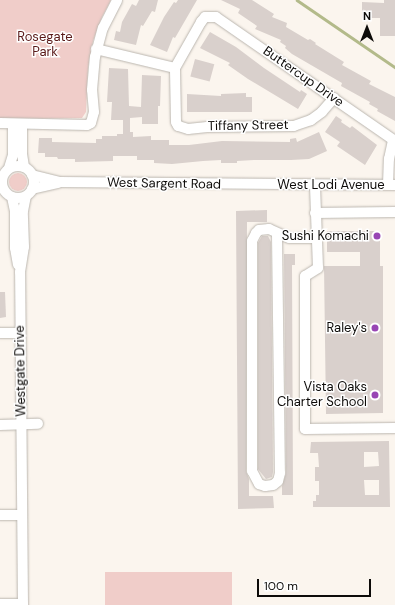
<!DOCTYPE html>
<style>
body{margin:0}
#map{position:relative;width:395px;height:605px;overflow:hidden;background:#fbf5ee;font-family:"DM Sans",sans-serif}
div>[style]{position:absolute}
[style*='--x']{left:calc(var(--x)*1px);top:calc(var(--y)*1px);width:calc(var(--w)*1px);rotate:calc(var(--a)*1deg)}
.green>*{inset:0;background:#f0cdc9;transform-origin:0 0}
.round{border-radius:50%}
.stream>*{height:2.5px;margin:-1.25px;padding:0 1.25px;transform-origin:1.25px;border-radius:1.25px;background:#b3ba8a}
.building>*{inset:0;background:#d9d0cc;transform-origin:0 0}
.roads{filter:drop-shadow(0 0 1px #bbb6af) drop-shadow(0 0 1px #bbb6af)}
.minor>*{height:10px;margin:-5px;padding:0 5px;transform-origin:5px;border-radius:5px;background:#fff}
.minor>.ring{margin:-5px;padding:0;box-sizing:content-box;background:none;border:10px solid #fff;border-radius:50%}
.dots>*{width:11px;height:11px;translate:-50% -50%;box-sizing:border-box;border:2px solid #fff;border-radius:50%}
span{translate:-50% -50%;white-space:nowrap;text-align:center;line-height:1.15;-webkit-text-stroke:3px #fff;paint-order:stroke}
.park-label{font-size:13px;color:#591918}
.street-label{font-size:13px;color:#0d0b09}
.poi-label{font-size:13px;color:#0d0b09}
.right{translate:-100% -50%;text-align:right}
.north{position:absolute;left:347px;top:8px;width:40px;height:40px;-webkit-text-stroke:3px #fff;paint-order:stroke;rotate:0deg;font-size:11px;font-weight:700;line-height:16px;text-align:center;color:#0d0b09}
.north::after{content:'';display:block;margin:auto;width:14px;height:18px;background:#0d0b09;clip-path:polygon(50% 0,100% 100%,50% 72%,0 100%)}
.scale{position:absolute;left:257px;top:579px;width:114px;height:18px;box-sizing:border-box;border:2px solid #0d0b09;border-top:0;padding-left:5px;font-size:12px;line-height:14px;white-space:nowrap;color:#0d0b09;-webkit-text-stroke:3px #fff;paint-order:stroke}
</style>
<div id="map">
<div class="green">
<i style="clip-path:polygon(0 0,111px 0,102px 17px,93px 41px,88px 68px,86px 112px,82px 118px,0 119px)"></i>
<i class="round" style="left:9px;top:173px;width:18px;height:18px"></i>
<i style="left:105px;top:572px;width:127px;height:33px"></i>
</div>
<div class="stream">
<i style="--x:297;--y:0;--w:119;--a:34.4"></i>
</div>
<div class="building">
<i style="clip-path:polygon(139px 0,158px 0,155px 12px,152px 11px,143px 26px,141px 25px,136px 45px,114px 40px,116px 31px,120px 32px,122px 22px,132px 4px,136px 6px)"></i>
<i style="clip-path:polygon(178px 0,197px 0,175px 38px,173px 37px,167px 52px,150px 45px,164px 17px,174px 2px,176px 3px)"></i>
<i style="clip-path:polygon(221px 0,252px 0,274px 14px,272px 17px,287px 23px,286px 27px,308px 40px,310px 39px,316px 43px,315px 44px,344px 62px,342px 65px,371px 81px,369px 84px,395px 97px,395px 121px,377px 111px,378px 109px,369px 104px,370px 102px,341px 86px,342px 83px,292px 54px,285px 48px,286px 46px,280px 42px,281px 40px,255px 29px,257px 26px,238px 13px,240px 9px)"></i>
<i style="clip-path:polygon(384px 0,395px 0,395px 36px,380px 36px,380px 18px,362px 18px,362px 2px,384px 3px)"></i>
<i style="clip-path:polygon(210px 32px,236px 47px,264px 68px,300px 92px,301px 90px,307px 94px,298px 109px,248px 79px,228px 65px,230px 63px,200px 48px)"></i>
<i style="left:195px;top:59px;width:20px;height:18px;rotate:15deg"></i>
<i style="clip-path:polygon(109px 68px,128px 69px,129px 106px,141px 107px,142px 75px,161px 76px,160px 106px,158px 106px,158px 124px,142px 124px,142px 117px,130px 118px,130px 132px,133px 132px,133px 137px,151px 136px,151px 140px,169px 140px,169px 145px,189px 145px,222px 141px,290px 142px,290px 139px,296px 138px,297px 142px,319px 132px,327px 151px,309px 159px,291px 160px,254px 160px,237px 161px,237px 163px,221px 163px,221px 160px,203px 161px,172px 164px,154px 163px,154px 160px,137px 160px,137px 156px,113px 156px,113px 161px,75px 162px,75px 159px,58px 159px,57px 157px,45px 157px,45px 153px,38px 153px,39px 138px,52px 138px,52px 142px,96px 143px,96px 139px,102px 139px,102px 136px,117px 136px,117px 134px,123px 134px,123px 120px,111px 120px,112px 102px,107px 102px)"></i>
<i style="clip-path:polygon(246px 93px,246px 97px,252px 97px,252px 112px,187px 112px,187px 94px,221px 96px,221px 94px)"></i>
<i style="clip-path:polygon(336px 116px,342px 120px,341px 122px,350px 128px,352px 126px,377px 145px,365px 165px,337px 146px,340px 142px,325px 132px)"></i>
<i style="clip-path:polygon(267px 210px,267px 222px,247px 222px,246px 471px,249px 479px,249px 496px,273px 496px,274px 508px,238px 509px,236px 211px)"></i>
<i style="clip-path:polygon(327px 231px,380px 231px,380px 266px,383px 266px,383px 413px,326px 414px,324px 266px,360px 266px,360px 252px,327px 252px)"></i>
<i style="clip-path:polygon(262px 236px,268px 236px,271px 242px,273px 472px,272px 477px,266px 479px,258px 469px,258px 243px)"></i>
<i style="clip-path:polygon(284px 254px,295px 254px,295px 265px,292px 265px,293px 495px,282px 495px,282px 486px,286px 473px)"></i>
<i style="clip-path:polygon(0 292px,5px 292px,6px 317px,0 318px)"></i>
<i style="clip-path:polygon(evenodd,389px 441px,390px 507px,313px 507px,313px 501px,316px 501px,316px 495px,319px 495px,319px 481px,315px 481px,315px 467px,319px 467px,318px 453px,310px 453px,311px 442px,389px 441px,364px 452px,378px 452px,379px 466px,364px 467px,364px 452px,389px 441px,364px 480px,379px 480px,379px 495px,365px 495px,364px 480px)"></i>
</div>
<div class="roads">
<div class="minor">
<i style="--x:96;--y:49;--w:81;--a:13.5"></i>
<i style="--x:334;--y:98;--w:18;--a:131"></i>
<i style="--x:322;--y:112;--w:14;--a:144"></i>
<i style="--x:311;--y:120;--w:18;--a:161"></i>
<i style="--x:294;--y:126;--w:87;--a:179.3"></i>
<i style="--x:207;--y:127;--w:19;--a:174"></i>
<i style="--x:188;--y:129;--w:10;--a:-163"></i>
<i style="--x:178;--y:126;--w:4;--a:-117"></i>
<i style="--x:176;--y:122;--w:54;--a:-91.1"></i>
<i style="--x:175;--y:68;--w:53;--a:-60.5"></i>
<i style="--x:201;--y:22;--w:6;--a:-51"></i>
<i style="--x:205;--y:17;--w:11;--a:0"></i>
<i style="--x:216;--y:17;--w:218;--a:34.7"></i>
<i style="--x:0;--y:123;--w:87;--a:1.3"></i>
<i style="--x:87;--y:125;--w:4;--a:-27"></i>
<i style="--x:91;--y:123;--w:11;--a:-75"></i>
<i style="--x:94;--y:112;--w:22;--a:-95"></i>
<i style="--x:92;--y:90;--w:33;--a:-85"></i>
<i style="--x:95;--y:57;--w:30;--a:-75"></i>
<i style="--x:103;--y:28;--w:31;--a:-63"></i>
<i style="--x:22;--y:124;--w:30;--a:90"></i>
<i style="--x:22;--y:154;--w:13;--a:81"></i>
<i class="ring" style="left:2px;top:166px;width:22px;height:22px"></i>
<i style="--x:9;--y:168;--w:14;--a:-73"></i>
<i style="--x:13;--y:155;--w:31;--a:-90"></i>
<i style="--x:32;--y:175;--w:29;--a:14"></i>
<i style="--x:60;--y:182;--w:335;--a:0.5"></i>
<i style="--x:388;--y:185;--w:26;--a:-88"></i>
<i style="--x:389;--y:159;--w:19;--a:-78"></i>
<i style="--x:315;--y:186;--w:82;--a:87.9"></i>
<i style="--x:318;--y:268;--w:15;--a:148"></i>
<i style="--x:305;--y:276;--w:153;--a:90"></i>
<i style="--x:305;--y:429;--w:90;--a:-0.6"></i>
<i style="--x:32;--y:189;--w:27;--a:-13"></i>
<i style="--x:12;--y:197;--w:14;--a:78"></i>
<i style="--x:15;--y:211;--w:37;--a:90"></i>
<i style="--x:15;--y:248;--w:17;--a:80"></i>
<i style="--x:315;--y:213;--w:80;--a:-0.7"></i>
<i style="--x:277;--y:235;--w:238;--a:89.3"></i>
<i style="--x:280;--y:473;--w:8;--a:104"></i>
<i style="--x:278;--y:481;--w:6;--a:141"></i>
<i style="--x:273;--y:485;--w:8;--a:173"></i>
<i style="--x:265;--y:486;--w:6;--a:-162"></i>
<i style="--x:259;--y:484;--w:15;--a:-118"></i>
<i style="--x:252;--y:471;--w:230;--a:-90"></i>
<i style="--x:252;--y:241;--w:9;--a:-63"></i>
<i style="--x:256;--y:233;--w:4;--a:-45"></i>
<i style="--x:259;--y:230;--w:10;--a:-6"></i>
<i style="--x:269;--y:229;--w:22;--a:24"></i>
<i style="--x:289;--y:238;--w:28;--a:0"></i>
<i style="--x:0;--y:333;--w:20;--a:0"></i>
<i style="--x:0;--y:425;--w:38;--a:-2"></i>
<i style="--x:0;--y:515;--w:22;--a:0"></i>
<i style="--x:0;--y:604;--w:23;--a:0"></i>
<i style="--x:23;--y:605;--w:333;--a:-90.5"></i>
<i style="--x:20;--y:272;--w:25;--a:-81"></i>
<i style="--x:24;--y:247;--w:36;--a:-92"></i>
<i style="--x:23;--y:211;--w:15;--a:-79"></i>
</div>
</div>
<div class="dots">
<i style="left:377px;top:236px;background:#9845b4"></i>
<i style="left:375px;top:328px;background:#9845b4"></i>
<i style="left:375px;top:395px;background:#9845b4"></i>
</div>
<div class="park-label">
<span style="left:45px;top:45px">Rosegate<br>Park</span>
</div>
<div class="street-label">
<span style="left:303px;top:77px;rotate:35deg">Buttercup Drive</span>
<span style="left:248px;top:126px;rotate:-1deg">Tiffany Street</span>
<span style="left:164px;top:184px;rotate:1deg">West Sargent Road</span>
<span style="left:331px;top:185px">West Lodi Avenue</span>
<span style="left:21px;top:371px;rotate:-91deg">Westgate Drive</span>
</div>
<div class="poi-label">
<span class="right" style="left:369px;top:236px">Sushi Komachi</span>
<span class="right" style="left:367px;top:328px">Raley's</span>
<span class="right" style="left:367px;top:395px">Vista Oaks<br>Charter School</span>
</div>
<div class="north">N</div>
<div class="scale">100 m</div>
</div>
